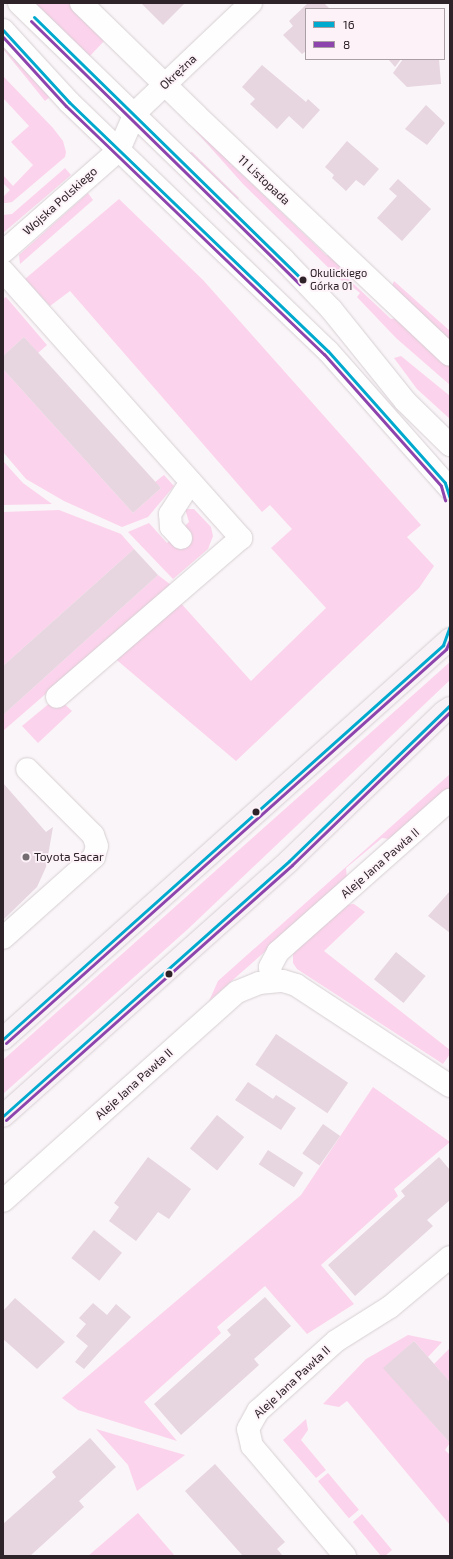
<!DOCTYPE html>
<meta charset="utf-8">
<style>
body{margin:0}
#map{position:relative;width:453px;height:1559px;overflow:hidden;background:#faf5f8;font-family:"Exo 2",sans-serif}
div>[style]{position:absolute}
[style*='--x']{left:calc(var(--x)*1px);top:calc(var(--y)*1px);width:calc(var(--w)*1px);rotate:calc(var(--a)*1deg)}
.green>*{inset:0;background:#fcd3ec;transform-origin:0 0}
.building>*{inset:0;background:#e7d5e0;transform-origin:0 0}
.roads{filter:drop-shadow(0 0 1px #d6cfd3) drop-shadow(0 0 1px #d6cfd3)}
.minor>*{height:22px;margin:-11px;padding:0 11px;transform-origin:11px;border-radius:11px;background:#fefefe}
.major>*{height:22px;margin:-11px;padding:0 11px;transform-origin:11px;border-radius:11px;background:#f8f1f5}
.bus-1>*{height:3px;margin:-1.5px;padding:0 1.5px;transform-origin:1.5px;border-radius:1.5px;background:#00a9ce}
.bus-2>*{height:3px;margin:-1.5px;padding:0 1.5px;transform-origin:1.5px;border-radius:1.5px;background:#8e44ad}
.dots>*{width:11px;height:11px;translate:-50% -50%;box-sizing:border-box;border:2px solid #fdf2f8;border-radius:50%}
span{translate:-50% -50%;white-space:nowrap;text-align:center;line-height:1.15;-webkit-text-stroke:3.5px #fdf2f8;paint-order:stroke}
.bus-label{font-size:11px;color:#2d2329}
.left{translate:0 -50%;text-align:left}
.street-label{font-size:12px;color:#2d2329}
.poi-label{font-size:12px;color:#2d2329}
.frame{position:absolute;inset:0;border:4px solid #2d2329;pointer-events:none}
.legend{position:absolute;left:305px;top:8px;width:140px;height:52px;box-sizing:border-box;background:#fdf2f8;border:1px solid #aa9fa5;margin:0;padding:5px 7px;list-style:none;font-size:12px;color:#2d2329}
.legend li{display:flex;align-items:center;gap:8px;height:20px}
.legend b{width:20px;border:1px solid #aa9fa5}
</style>
<div id="map">
<div class="green">
<i style="clip-path:polygon(31px 3px,71px 3px,106px 39px,88px 58px)"></i>
<i style="clip-path:polygon(3px 42px,51px 96px,45px 101px,3px 49px)"></i>
<i style="clip-path:polygon(3px 76px,53px 128px,63px 141px,66px 152px,65px 157px,12px 202px,6px 203px,3px 203px,3px 197px,10px 190px,3px 183px,3px 175px,13px 186px,33px 165px,11px 142px,29px 126px,3px 98px)"></i>
<i style="clip-path:polygon(196px 125px,230px 157px,228px 161px,326px 255px,336px 257px,343px 263px,342px 273px,391px 319px,402px 317px,450px 361px,450px 385px,396px 338px,357px 297px,360px 293px,344px 280px,342px 281px,243px 184px,193px 128px)"></i>
<i style="clip-path:polygon(192px 152px,239px 198px,236px 201px,188px 153px)"></i>
<i style="clip-path:polygon(65px 168px,71px 175px,3px 233px,3px 215px,12px 214px)"></i>
<i style="clip-path:polygon(88px 193px,93px 200px,20px 264px,19px 255px)"></i>
<i style="clip-path:polygon(119px 199px,203px 280px,421px 525px,407px 537px,434px 566px,419px 588px,236px 761px,112px 656px,178px 600px,251px 681px,326px 608px,271px 548px,292px 529px,270px 505px,262px 512px,70px 291px,50px 306px,25px 279px)"></i>
<i style="clip-path:polygon(394px 281px,450px 331px,450px 346px,390px 291px)"></i>
<i style="clip-path:polygon(6px 297px,47px 345px,38px 353px,24px 337px,3px 356px,3px 299px)"></i>
<i style="clip-path:polygon(401px 356px,450px 396px,450px 419px,417px 389px,394px 358px)"></i>
<i style="clip-path:polygon(3px 369px,133px 513px,161px 488px,155px 482px,164px 475px,174px 486px,148px 517px,122px 527px,64px 501px,26px 479px,3px 452px)"></i>
<i style="clip-path:polygon(3px 461px,23px 483px,52px 504px,3px 505px)"></i>
<i style="clip-path:polygon(185px 509px,194px 509px,211px 527px,213px 536px,208px 549px,173px 579px,128px 532px,149px 523px,167px 543px,189px 522px)"></i>
<i style="clip-path:polygon(59px 510px,121px 534px,134px 549px,3px 666px,3px 512px)"></i>
<i style="clip-path:polygon(158px 575px,171px 585px,3px 731px,3px 715px)"></i>
<i style="clip-path:polygon(450px 662px,450px 680px,188px 929px,3px 1094px,3px 1060px)"></i>
<i style="clip-path:polygon(57px 697px,72px 711px,38px 743px,22px 726px)"></i>
<i style="clip-path:polygon(450px 774px,450px 791px,396px 840px,382px 838px,346px 868px,347px 879px,209px 1001px,218px 981px)"></i>
<i style="clip-path:polygon(354px 904px,365px 912px,324px 951px,450px 1050px,450px 1054px,443px 1064px,297px 969px,293px 963px,293px 953px,343px 905px)"></i>
<i style="clip-path:polygon(373px 1087px,450px 1142px,394px 1189px,398px 1196px,321px 1265px,354px 1304px,307px 1334px,265px 1286px,217px 1327px,221px 1333px,144px 1402px,177px 1441px,78px 1410px,62px 1398px,301px 1195px)"></i>
<i style="clip-path:polygon(408px 1335px,442px 1342px,428px 1357px,414px 1341px,384px 1368px,450px 1443px,445px 1450px,450px 1455px,450px 1525px,347px 1401px,339px 1407px,323px 1404px,366px 1359px)"></i>
<i style="clip-path:polygon(450px 1348px,450px 1382px,434px 1364px)"></i>
<i style="clip-path:polygon(306px 1419px,308px 1430px,301px 1440px,326px 1470px,316px 1478px,283px 1440px)"></i>
<i style="clip-path:polygon(96px 1429px,185px 1455px,137px 1491px,128px 1465px)"></i>
<i style="left:328px;top:1473px;width:48px;height:13px;rotate:50deg"></i>
<i style="clip-path:polygon(138px 1513px,175px 1556px,88px 1556px)"></i>
<i style="clip-path:polygon(362px 1514px,392px 1550px,385px 1556px,381px 1556px,353px 1522px)"></i>
</div>
<div class="building">
<i style="clip-path:polygon(141px 3px,185px 3px,163px 25px)"></i>
<i style="clip-path:polygon(308px 3px,324px 3px,330px 9px,306px 9px,306px 51px,302px 54px,283px 35px,293px 26px,289px 21px)"></i>
<i style="clip-path:polygon(388px 59px,401px 59px,395px 67px)"></i>
<i style="clip-path:polygon(403px 59px,439px 59px,441px 84px,407px 87px,393px 73px)"></i>
<i style="clip-path:polygon(262px 65px,306px 102px,308px 99px,320px 110px,303px 129px,289px 116px,277px 129px,250px 104px,255px 99px,242px 87px)"></i>
<i style="clip-path:polygon(426px 105px,445px 123px,427px 145px,405px 129px)"></i>
<i style="clip-path:polygon(347px 141px,379px 169px,364px 186px,356px 180px,346px 191px,332px 178px,334px 175px,325px 167px)"></i>
<i style="clip-path:polygon(398px 179px,431px 209px,402px 241px,377px 218px,397px 196px,389px 189px)"></i>
<i style="clip-path:polygon(24px 337px,161px 488px,133px 513px,3px 369px,3px 356px)"></i>
<i style="clip-path:polygon(134px 549px,158px 575px,3px 715px,3px 666px)"></i>
<i style="clip-path:polygon(3px 783px,46px 832px,53px 827px,46px 867px,37px 887px,3px 920px)"></i>
<i style="clip-path:polygon(450px 891px,450px 933px,428px 916px)"></i>
<i style="left:396px;top:952px;width:38px;height:35px;rotate:39deg"></i>
<i style="left:276px;top:1034px;width:87px;height:37px;rotate:34deg"></i>
<i style="clip-path:polygon(248px 1082px,273px 1099px,276px 1095px,296px 1108px,281px 1130px,235px 1100px)"></i>
<i style="left:217px;top:1115px;width:35px;height:43px;rotate:39deg"></i>
<i style="left:323px;top:1124px;width:21px;height:36px;rotate:35deg"></i>
<i style="left:268px;top:1150px;width:42px;height:17px;rotate:33deg"></i>
<i style="clip-path:polygon(148px 1157px,191px 1189px,169px 1219px,158px 1212px,136px 1241px,109px 1221px,119px 1207px,114px 1203px)"></i>
<i style="clip-path:polygon(439px 1157px,450px 1170px,450px 1200px,427px 1220px,433px 1226px,355px 1296px,328px 1265px,405px 1196px,401px 1191px)"></i>
<i style="left:94px;top:1230px;width:36px;height:36px;rotate:39deg"></i>
<i style="clip-path:polygon(265px 1297px,291px 1326px,254px 1359px,259px 1365px,181px 1435px,154px 1404px,231px 1335px,227px 1330px)"></i>
<i style="clip-path:polygon(15px 1298px,65px 1342px,37px 1369px,3px 1339px,3px 1311px)"></i>
<i style="clip-path:polygon(93px 1303px,107px 1315px,116px 1304px,131px 1317px,84px 1369px,75px 1362px,88px 1346px,76px 1336px,86px 1324px,79px 1318px)"></i>
<i style="clip-path:polygon(414px 1341px,450px 1382px,450px 1443px,383px 1368px)"></i>
<i style="clip-path:polygon(90px 1438px,116px 1467px,79px 1501px,84px 1507px,30px 1556px,3px 1556px,3px 1524px,56px 1477px,52px 1472px)"></i>
<i style="clip-path:polygon(215px 1464px,285px 1542px,277px 1549px,283px 1556px,243px 1556px,185px 1491px)"></i>
</div>
<div class="roads">
<div class="minor">
<i style="--x:19;--y:3;--w:369;--a:44.1"></i>
<i style="--x:284;--y:260;--w:68;--a:46.2"></i>
<i style="--x:331;--y:309;--w:118;--a:51.2"></i>
<i style="--x:405;--y:401;--w:63;--a:44.4"></i>
<i style="--x:81;--y:3;--w:161;--a:44.2"></i>
<i style="--x:196;--y:115;--w:349;--a:43.4"></i>
<i style="--x:3;--y:30;--w:98;--a:47.5"></i>
<i style="--x:69;--y:102;--w:359;--a:43.9"></i>
<i style="--x:328;--y:351;--w:184;--a:48.5"></i>
<i style="--x:3;--y:252;--w:154;--a:-41.3"></i>
<i style="--x:119;--y:150;--w:40;--a:-66.6"></i>
<i style="--x:135;--y:113;--w:160;--a:-43.5"></i>
<i style="--x:3;--y:271;--w:358;--a:48.3"></i>
<i style="--x:241;--y:538;--w:243;--a:139.2"></i>
<i style="--x:181;--y:538;--w:15;--a:-132"></i>
<i style="--x:171;--y:527;--w:13;--a:-94"></i>
<i style="--x:170;--y:514;--w:38;--a:-57"></i>
<i style="--x:3;--y:938;--w:122;--a:-41.7"></i>
<i style="--x:94;--y:857;--w:11;--a:-75"></i>
<i style="--x:97;--y:846;--w:12;--a:-110"></i>
<i style="--x:93;--y:835;--w:93;--a:-135"></i>
<i style="--x:272;--y:980;--w:13;--a:-99"></i>
<i style="--x:270;--y:967;--w:17;--a:-62"></i>
<i style="--x:278;--y:952;--w:230;--a:-41.5"></i>
<i style="--x:3;--y:1201;--w:314;--a:-41.8"></i>
<i style="--x:237;--y:992;--w:24;--a:-22"></i>
<i style="--x:259;--y:983;--w:24;--a:-5"></i>
<i style="--x:283;--y:981;--w:14;--a:17"></i>
<i style="--x:296;--y:985;--w:184;--a:33.3"></i>
<i style="--x:345;--y:1556;--w:144;--a:-130.2"></i>
<i style="--x:252;--y:1446;--w:17;--a:-103"></i>
<i style="--x:248;--y:1429;--w:21;--a:-61"></i>
<i style="--x:258;--y:1411;--w:105;--a:-41.9"></i>
<i style="--x:336;--y:1341;--w:64;--a:-32.2"></i>
<i style="--x:390;--y:1307;--w:78;--a:-39.8"></i>
</div>
<div class="major">
<i style="--x:3;--y:1039;--w:600;--a:-41.82"></i>
<i style="--x:3;--y:1116;--w:383;--a:-41.7"></i>
<i style="--x:289;--y:861;--w:215;--a:-43.9"></i>
<i style="--x:444;--y:712;--w:7;--a:-34"></i>
</div>
</div>
<div class="bus-1">
<i style="--x:34;--y:17;--w:376;--a:44.4"></i>
<i style="--x:3;--y:30;--w:98;--a:47.5"></i>
<i style="--x:69;--y:102;--w:359;--a:43.9"></i>
<i style="--x:328;--y:351;--w:176;--a:48.4"></i>
<i style="--x:445;--y:483;--w:16;--a:72"></i>
<i style="--x:3;--y:1039;--w:591;--a:-41.84"></i>
<i style="--x:443;--y:645;--w:20;--a:-70"></i>
<i style="--x:3;--y:1116;--w:383;--a:-41.7"></i>
<i style="--x:289;--y:861;--w:224;--a:-44.1"></i>
</div>
<div class="bus-2">
<i style="--x:31;--y:21;--w:376;--a:44.4"></i>
<i style="--x:3;--y:37;--w:93;--a:47.6"></i>
<i style="--x:66;--y:106;--w:358;--a:43.9"></i>
<i style="--x:324;--y:354;--w:176;--a:48.4"></i>
<i style="--x:441;--y:486;--w:15;--a:74"></i>
<i style="--x:6;--y:1043;--w:591;--a:-41.84"></i>
<i style="--x:446;--y:649;--w:10;--a:-66"></i>
<i style="--x:6;--y:1120;--w:383;--a:-41.7"></i>
<i style="--x:292;--y:865;--w:220;--a:-44.1"></i>
</div>
<div class="dots">
<i style="left:303px;top:280px;background:#2d2329"></i>
<i style="left:256px;top:812px;background:#2d2329"></i>
<i style="left:26px;top:857px;background:#756c71"></i>
<i style="left:169px;top:974px;background:#2d2329"></i>
</div>
<div class="bus-label">
<span class="left" style="left:310px;top:280px">Okulickiego<br>Górka 01</span>
</div>
<div class="street-label">
<span style="left:178px;top:72px;rotate:-43deg">Okrężna</span>
<span style="left:264px;top:180px;rotate:43deg">11 Listopada</span>
<span style="left:60px;top:201px;rotate:-42deg">Wojska Polskiego</span>
<span style="left:380px;top:863px;rotate:-41deg">Aleje Jana Pawła II</span>
<span style="left:134px;top:1084px;rotate:-42deg">Aleje Jana Pawła II</span>
<span style="left:292px;top:1382px;rotate:-43deg">Aleje Jana Pawła II</span>
</div>
<div class="poi-label">
<span class="left" style="left:34px;top:857px">Toyota Sacar</span>
</div>
<div class="frame"></div>
<ul class="legend">
<li><b style="height:5px;background:#00a9ce"></b>16</li>
<li><b style="height:5px;background:#8e44ad"></b>8</li>
</ul>
</div>
